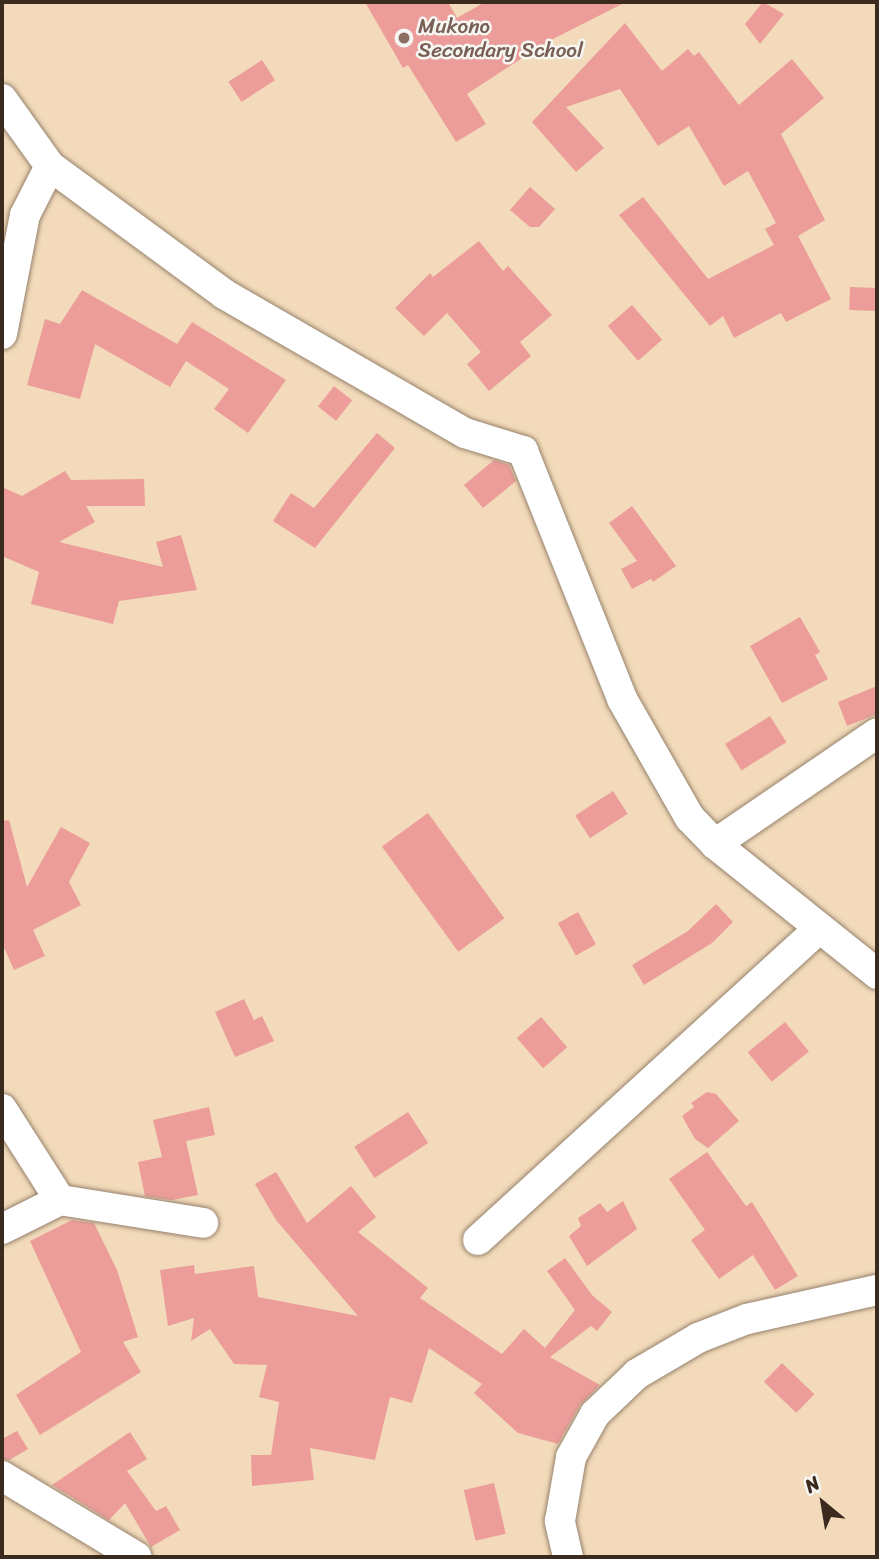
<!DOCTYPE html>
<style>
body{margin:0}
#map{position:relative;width:879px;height:1559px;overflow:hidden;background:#f2daba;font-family:Sriracha,sans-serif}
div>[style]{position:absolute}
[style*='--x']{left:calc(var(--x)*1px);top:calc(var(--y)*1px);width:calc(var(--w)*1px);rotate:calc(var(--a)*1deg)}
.building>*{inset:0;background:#ec9d9a;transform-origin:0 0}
.roads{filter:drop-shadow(0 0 2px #96826c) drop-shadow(0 0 2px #96826c)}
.minor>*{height:30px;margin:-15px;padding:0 15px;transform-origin:15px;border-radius:15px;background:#fff}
.dots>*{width:19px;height:19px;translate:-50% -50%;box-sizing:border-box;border:4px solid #f6f6f2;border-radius:50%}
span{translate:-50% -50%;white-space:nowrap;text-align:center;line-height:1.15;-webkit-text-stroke:5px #f6f6f2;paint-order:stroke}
.education-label{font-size:21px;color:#785e54}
.left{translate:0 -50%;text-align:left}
.frame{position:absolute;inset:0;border:4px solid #3b2a1e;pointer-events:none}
.north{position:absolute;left:788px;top:1468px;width:70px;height:70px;-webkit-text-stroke:5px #f6f6f2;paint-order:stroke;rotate:330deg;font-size:19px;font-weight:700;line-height:28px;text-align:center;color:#3b2a1e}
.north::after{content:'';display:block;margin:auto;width:24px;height:32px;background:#3b2a1e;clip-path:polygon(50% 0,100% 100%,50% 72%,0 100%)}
</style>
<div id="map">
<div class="building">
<i style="clip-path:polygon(365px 2px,448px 2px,457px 18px,485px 2px,626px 2px,547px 42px,467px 94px,486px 124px,456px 142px,408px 65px,403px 68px)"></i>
<i style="clip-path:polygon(763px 2px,784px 14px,760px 44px,745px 24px)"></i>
<i style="clip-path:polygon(625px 23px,662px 71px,688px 49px,694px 56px,699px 52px,739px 105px,792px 59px,824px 98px,781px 134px,825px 220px,798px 236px,831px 299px,786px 322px,781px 313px,734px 338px,723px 316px,710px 326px,619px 215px,643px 197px,708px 279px,774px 245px,765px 229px,776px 223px,748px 171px,724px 186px,689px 126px,658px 146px,620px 89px,566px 107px,604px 148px,576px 172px,532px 122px)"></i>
<i style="left:262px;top:60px;width:24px;height:40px;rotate:57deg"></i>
<i style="clip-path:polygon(530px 187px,555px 209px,539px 227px,530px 227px,510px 210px)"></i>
<i style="clip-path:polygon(479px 241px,503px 271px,508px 266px,552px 315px,520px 342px,531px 356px,489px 391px,467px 364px,481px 352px,447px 313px,424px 336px,395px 308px,430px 273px,433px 277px)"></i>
<i style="left:850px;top:287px;width:27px;height:23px;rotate:2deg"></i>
<i style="clip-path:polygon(82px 290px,177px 344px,192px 322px,286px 380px,248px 433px,214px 409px,229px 389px,186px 361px,170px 387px,95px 344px,80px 399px,27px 385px,45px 319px,60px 324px)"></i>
<i style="left:632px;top:305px;width:46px;height:32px;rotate:49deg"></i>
<i style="left:334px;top:386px;width:23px;height:26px;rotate:38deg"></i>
<i style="clip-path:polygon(377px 433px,395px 448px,315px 548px,273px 521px,291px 493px,314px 508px)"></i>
<i style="clip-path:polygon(494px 460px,509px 465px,516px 481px,483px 508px,464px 485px)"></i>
<i style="clip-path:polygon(65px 471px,71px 480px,144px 479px,145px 506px,86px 506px,95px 522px,59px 542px,163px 567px,156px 542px,181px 535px,197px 590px,119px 601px,113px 624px,31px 604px,39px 572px,2px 556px,2px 487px,22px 496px)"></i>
<i style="clip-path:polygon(632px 506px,676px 566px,653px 582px,651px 579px,632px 589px,621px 569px,637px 561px,609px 523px)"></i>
<i style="clip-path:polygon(800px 617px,820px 652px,815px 655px,828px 679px,782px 703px,750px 646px)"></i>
<i style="clip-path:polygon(877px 686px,877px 714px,847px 726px,838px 702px)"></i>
<i style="left:770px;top:716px;width:31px;height:53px;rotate:58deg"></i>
<i style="left:613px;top:791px;width:27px;height:45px;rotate:57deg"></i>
<i style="left:428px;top:813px;width:130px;height:57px;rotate:54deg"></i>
<i style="clip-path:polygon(9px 820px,27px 887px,61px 827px,90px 843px,69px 882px,81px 905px,33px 930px,45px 956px,14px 970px,2px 943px,2px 821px)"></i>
<i style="clip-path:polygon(716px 904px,733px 922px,712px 943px,644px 985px,632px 965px,688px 931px)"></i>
<i style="left:578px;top:912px;width:37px;height:23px;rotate:61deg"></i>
<i style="clip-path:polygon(244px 999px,254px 1020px,262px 1016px,274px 1041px,235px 1057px,215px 1012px)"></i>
<i style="left:541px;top:1017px;width:40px;height:32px;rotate:49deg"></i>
<i style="left:785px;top:1022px;width:38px;height:48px;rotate:51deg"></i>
<i style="clip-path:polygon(707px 1092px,716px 1094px,739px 1121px,708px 1148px,695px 1139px,682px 1116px,694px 1107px,691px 1103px)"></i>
<i style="clip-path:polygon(209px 1107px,215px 1135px,186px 1141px,198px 1195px,172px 1200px,145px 1196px,138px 1162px,162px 1157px,153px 1120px)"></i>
<i style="left:408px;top:1112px;width:37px;height:64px;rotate:57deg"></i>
<i style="clip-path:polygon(707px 1152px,746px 1206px,752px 1202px,798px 1276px,775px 1290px,753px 1255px,719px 1279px,691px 1240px,705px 1230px,669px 1179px)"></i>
<i style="clip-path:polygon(276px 1172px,307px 1223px,351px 1186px,376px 1217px,358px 1232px,428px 1288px,420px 1298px,502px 1354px,524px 1329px,545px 1348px,575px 1310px,547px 1271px,565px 1258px,592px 1295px,612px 1312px,597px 1331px,591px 1326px,550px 1357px,600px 1385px,580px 1405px,558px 1444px,518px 1433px,474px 1393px,482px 1384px,429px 1348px,412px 1403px,390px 1397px,375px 1460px,310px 1448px,314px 1480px,252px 1486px,251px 1455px,271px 1455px,279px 1402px,259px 1397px,267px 1365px,234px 1364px,210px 1329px,191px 1341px,194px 1318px,168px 1326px,160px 1270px,194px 1265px,195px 1274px,254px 1266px,258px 1297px,358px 1316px,276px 1220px,255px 1184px)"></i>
<i style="clip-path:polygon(623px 1201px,637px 1229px,587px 1266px,569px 1236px,581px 1226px,578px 1218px,600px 1203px,607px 1212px)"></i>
<i style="clip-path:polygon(72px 1220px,94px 1223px,117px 1270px,138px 1337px,123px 1342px,141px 1372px,40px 1435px,16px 1395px,81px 1352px,30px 1241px)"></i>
<i style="left:782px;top:1363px;width:45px;height:26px;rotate:44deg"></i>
<i style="clip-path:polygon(17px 1431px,28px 1449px,9px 1460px,2px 1459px,2px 1439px)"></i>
<i style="clip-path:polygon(130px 1432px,147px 1459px,127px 1471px,156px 1511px,166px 1506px,180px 1530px,151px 1547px,125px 1503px,109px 1520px,52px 1485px)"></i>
<i style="left:494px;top:1483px;width:52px;height:31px;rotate:77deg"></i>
</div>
<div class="roads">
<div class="minor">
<i style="--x:2;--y:99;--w:82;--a:54.4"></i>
<i style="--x:50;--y:166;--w:216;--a:36.3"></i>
<i style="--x:224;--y:294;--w:278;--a:30"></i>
<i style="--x:465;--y:433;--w:61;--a:17.2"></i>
<i style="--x:523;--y:451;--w:267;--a:68.2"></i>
<i style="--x:622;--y:699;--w:137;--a:60.3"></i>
<i style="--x:690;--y:818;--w:36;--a:46"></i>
<i style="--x:715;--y:844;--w:208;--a:38.7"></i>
<i style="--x:2;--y:334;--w:121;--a:-79.1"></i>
<i style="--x:25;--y:215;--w:55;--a:-63"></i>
<i style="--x:715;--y:844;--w:196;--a:-34.4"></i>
<i style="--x:2;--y:1109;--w:108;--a:57.5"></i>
<i style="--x:60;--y:1200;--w:65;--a:153.4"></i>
<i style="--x:60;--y:1200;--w:145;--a:9.1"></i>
<i style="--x:478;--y:1240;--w:460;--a:-42.4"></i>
<i style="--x:2;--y:1476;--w:157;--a:31"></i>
<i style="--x:568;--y:1557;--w:37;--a:-103"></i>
<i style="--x:560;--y:1521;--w:65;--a:-80.2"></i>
<i style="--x:571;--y:1457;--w:49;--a:-60.8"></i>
<i style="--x:595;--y:1414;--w:58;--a:-43.6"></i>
<i style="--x:637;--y:1374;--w:71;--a:-30.5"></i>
<i style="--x:698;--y:1338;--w:53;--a:-21.2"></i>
<i style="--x:747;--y:1319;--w:133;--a:-12.6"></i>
</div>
</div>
<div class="dots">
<i style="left:404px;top:38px;background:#8d6e63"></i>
</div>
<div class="education-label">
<span class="left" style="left:418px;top:38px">Mukono<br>Secondary School</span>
</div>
<div class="frame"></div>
<div class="north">N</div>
</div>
